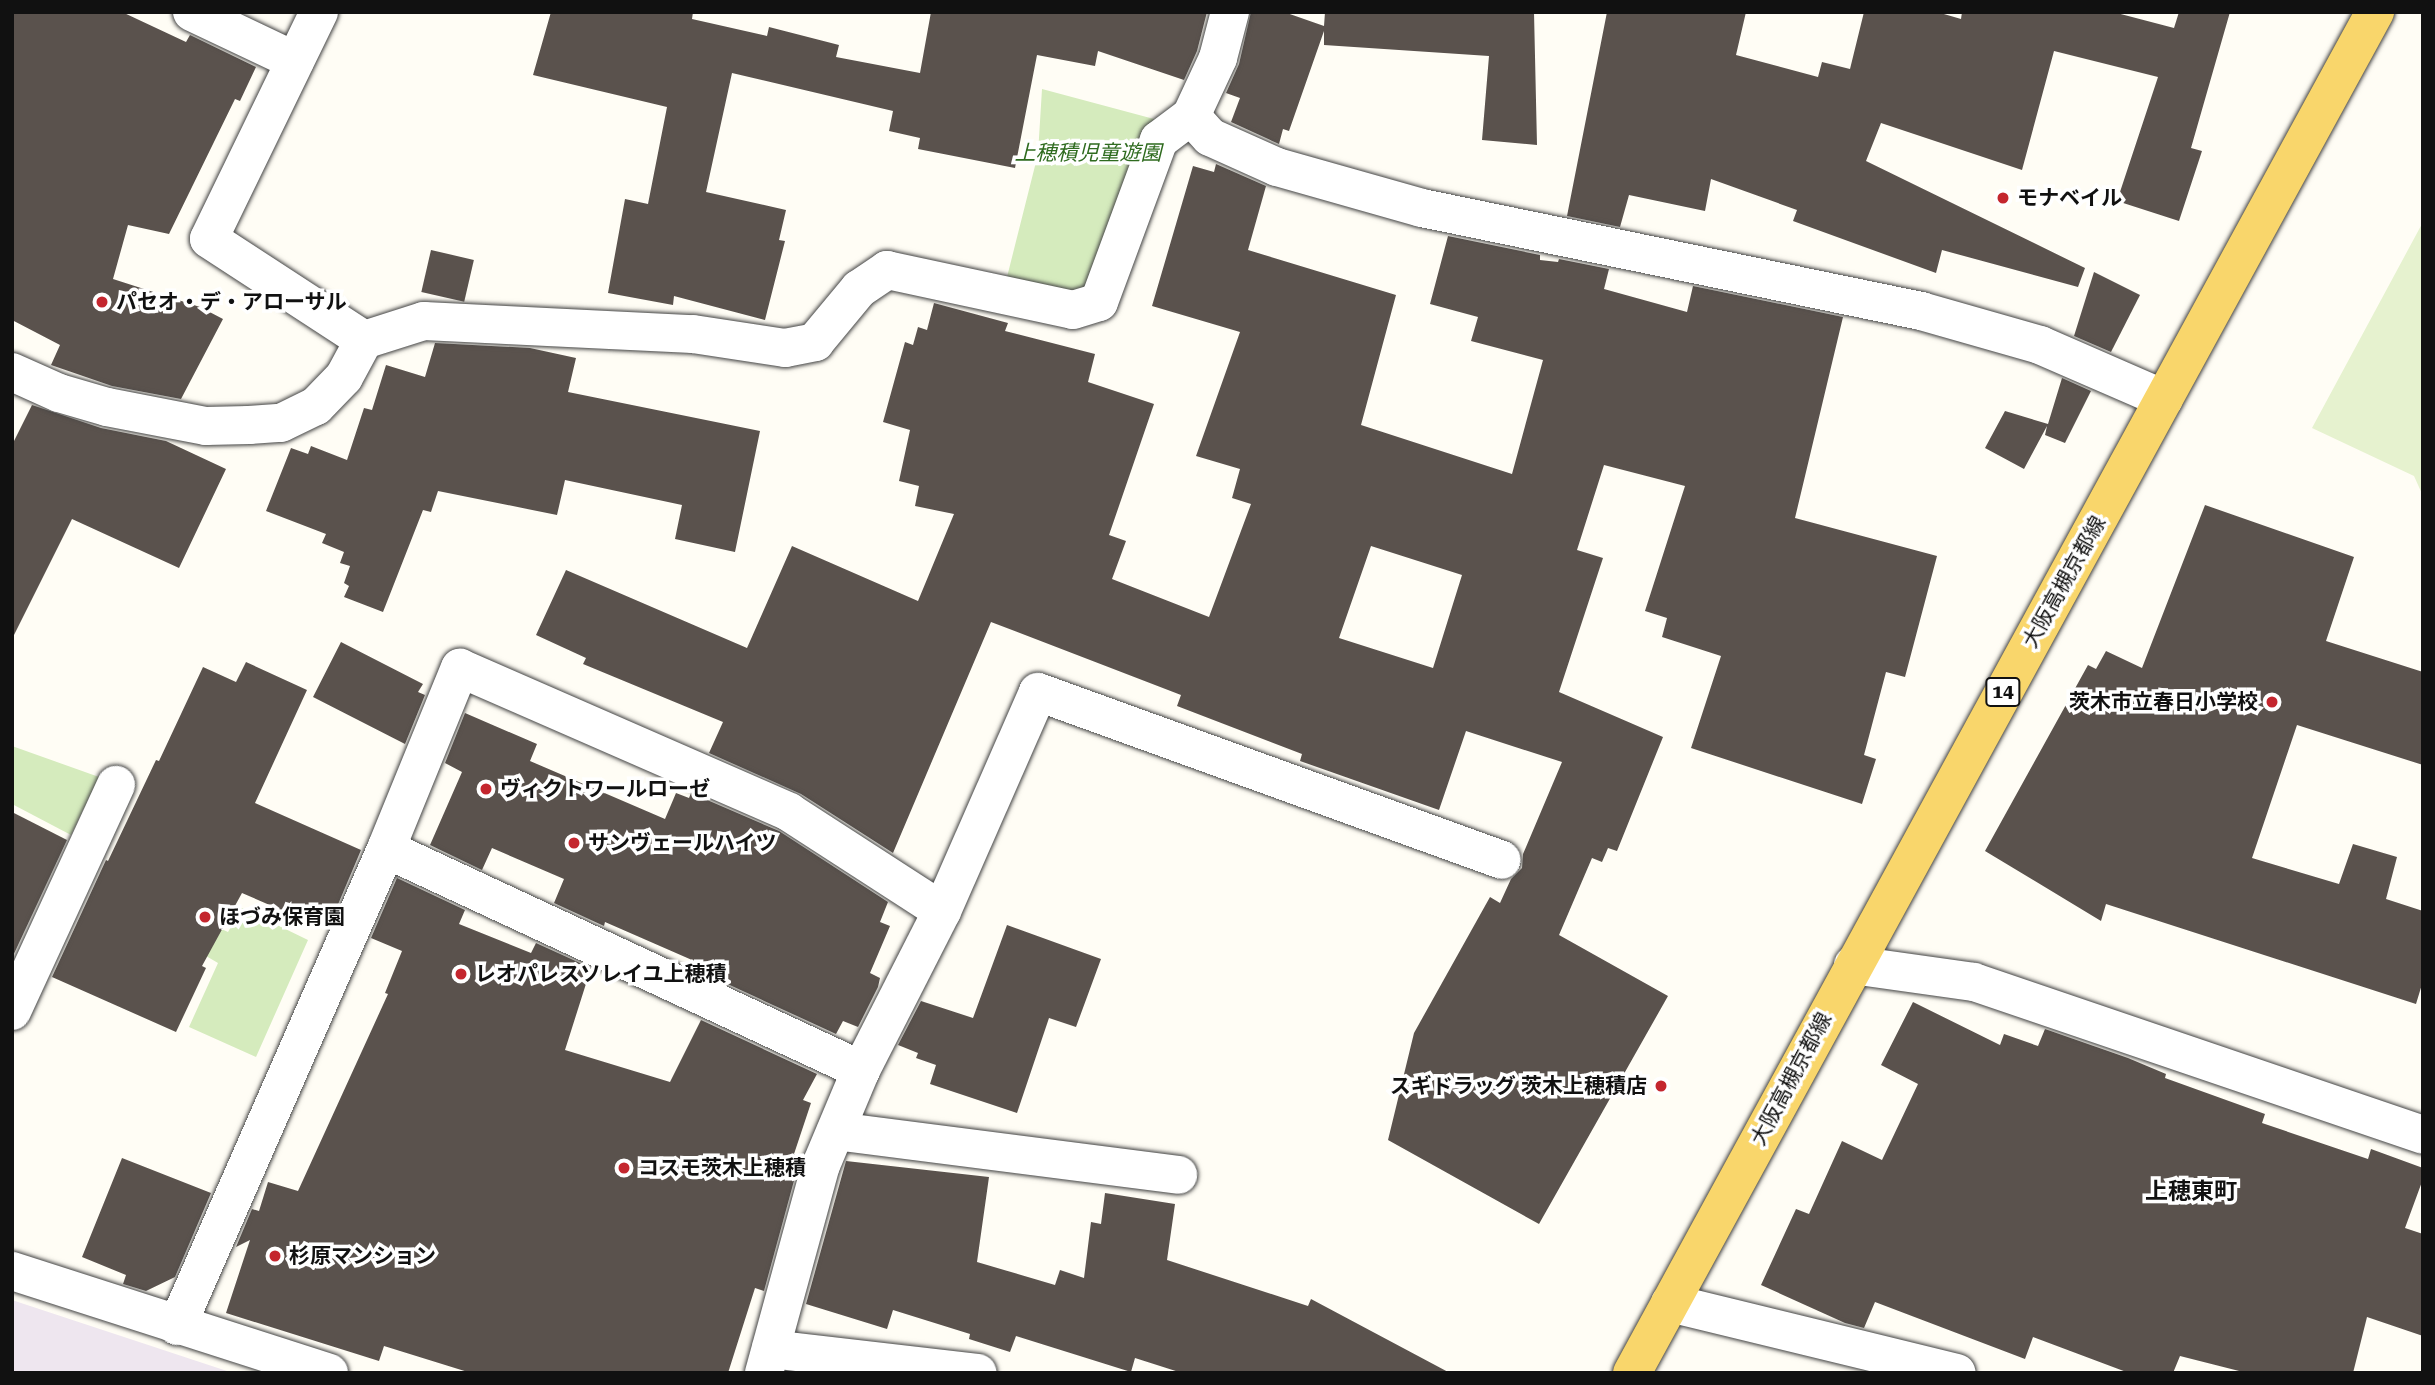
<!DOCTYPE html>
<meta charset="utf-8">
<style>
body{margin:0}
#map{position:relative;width:2435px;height:1385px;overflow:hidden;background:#fffdf5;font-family:"Roboto Serif","Noto Sans JP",serif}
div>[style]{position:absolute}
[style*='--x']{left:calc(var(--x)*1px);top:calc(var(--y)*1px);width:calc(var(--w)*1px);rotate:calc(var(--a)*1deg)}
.industrial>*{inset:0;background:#eee6ef}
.green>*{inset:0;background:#d5ebbd}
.pitch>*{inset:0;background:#e6f2cf}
.building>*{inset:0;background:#5a524d;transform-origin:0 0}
.roads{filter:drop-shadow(0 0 2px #444) drop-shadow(0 0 2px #444)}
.street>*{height:38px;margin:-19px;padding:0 19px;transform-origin:19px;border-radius:19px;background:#fff}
.primary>*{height:38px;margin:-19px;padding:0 19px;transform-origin:19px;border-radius:19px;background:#f9d66b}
.dots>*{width:19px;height:19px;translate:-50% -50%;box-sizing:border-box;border:4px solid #fff;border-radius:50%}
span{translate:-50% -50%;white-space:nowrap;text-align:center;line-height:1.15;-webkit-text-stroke:7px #fff;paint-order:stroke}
.shield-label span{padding:2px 5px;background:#fff;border:2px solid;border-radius:5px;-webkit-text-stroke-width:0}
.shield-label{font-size:19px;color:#111;font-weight:700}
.park-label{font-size:21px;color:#2f6b1f;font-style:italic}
.poi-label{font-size:21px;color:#111;font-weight:700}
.left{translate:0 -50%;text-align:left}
.right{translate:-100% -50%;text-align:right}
.street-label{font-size:21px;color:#111}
.neighbourhood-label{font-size:23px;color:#111;font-weight:700}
.frame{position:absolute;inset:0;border:14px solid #111;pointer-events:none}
</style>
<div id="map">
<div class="industrial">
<i style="clip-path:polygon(12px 1300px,233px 1373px,12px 1373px)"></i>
</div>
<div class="green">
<i style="clip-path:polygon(1042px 89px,1154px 119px,1090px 280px,1083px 291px,1063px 296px,1006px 281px,1038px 154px)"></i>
<i style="clip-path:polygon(12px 746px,99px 777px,71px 835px,12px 804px)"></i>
<i style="clip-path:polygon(242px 908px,308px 940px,256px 1057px,189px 1027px,218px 963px,189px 946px,202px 920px,228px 932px)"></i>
</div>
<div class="pitch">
<i style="clip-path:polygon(2423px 222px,2423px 496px,2414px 476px,2312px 428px)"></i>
</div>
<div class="building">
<i style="clip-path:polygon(12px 12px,122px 12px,186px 42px,190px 35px,256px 67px,240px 101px,235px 99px,169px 234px,128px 225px,113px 279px,200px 307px,223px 319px,181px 399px,112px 386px,51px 365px,60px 345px,12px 320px)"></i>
<i style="clip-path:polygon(551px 12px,693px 12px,692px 19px,767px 36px,769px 27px,839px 45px,836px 57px,920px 73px,931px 12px,1207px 12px,1197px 51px,1184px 80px,1098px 51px,1095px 66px,1037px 55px,1015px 168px,918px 149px,920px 138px,889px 131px,893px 111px,732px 73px,706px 192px,786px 210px,779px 240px,785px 241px,765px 320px,674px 296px,673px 305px,608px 293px,625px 199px,648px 204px,667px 107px,533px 75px)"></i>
<i style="clip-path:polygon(1251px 12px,1284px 12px,1324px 26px,1325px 12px,1534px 12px,1537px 145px,1482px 140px,1489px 56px,1324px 45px,1324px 31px,1289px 131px,1283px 129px,1279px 144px,1231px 122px,1240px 98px,1226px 93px,1239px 64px)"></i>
<i style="clip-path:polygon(1607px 12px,1746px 12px,1736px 55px,1818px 77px,1822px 62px,1850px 69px,1864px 12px,1937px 12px,1961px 19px,1962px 12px,2113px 12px,2174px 28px,2179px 12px,2230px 12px,2191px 148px,2202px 151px,2179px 221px,2117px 201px,2158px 77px,2054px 51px,2022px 170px,1881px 123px,1866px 161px,2085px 268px,2078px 287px,1942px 250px,1936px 273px,1793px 221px,1797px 210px,1711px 179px,1705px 211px,1629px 195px,1620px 227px,1567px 216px)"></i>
<i style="clip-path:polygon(evenodd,1216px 164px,1266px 186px,1248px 250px,1396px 295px,1361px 425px,1512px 474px,1543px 360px,1471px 341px,1478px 317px,1430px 304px,1448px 236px,1540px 255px,1540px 260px,1558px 262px,1559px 259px,1609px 269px,1604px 289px,1687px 312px,1693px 286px,1843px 317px,1795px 518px,1937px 556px,1905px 677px,1886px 672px,1864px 755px,1876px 759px,1862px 804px,1691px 748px,1721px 656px,1662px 637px,1667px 618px,1645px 611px,1685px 486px,1604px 465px,1577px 550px,1603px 558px,1559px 692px,1663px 737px,1617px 851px,1608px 848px,1602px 862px,1592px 858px,1559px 935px,1668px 996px,1539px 1224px,1388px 1140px,1414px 1033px,1490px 897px,1500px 903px,1511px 879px,1522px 868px,1523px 854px,1562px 762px,1466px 731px,1439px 810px,1300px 761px,1302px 754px,1177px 706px,1181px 695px,991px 622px,893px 853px,801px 794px,709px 753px,723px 722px,583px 664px,586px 658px,536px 635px,566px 570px,747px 648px,792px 546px,918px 601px,954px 514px,915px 506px,919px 486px,899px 481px,910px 430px,883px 422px,905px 342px,913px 345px,918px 327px,927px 330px,934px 303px,1008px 323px,1005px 331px,1095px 354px,1088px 382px,1154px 404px,1109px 535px,1126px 541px,1112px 579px,1209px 617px,1251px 504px,1232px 498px,1240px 469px,1196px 456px,1240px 332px,1152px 306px,1193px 166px,1214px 172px,1216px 164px,1371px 546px,1462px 575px,1433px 668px,1339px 638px,1371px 546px)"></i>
<i style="left:431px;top:250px;width:44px;height:43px;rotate:13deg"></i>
<i style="clip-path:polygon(2094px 272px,2140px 295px,2111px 352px,2074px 336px)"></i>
<i style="clip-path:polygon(435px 343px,530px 348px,576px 358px,568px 392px,760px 431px,735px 552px,675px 539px,682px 505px,565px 480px,557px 515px,438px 491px,431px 512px,423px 510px,383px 612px,344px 597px,349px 586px,344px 583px,350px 566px,340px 563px,344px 552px,322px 543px,326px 534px,266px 511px,291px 448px,308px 454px,311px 446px,347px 460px,364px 408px,372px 410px,386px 365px,425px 377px)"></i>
<i style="clip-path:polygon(2062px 378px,2091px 391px,2065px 443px,2045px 435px,2047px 426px,2024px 469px,1985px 448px,2005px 411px,2048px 424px)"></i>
<i style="clip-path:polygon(32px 405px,101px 428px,166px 441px,226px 469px,179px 568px,72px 519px,12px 639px,12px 445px)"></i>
<i style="clip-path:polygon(2205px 505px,2354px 557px,2326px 641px,2423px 672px,2423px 765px,2297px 725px,2252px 858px,2339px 884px,2353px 844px,2397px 857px,2386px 899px,2423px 911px,2423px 981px,2416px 1004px,2106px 904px,2101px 921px,1985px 851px,2088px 665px,2096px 669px,2106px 651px,2142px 668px)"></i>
<i style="clip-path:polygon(341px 642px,423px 684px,418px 692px,425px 695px,405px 744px,313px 697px)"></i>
<i style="clip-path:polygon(246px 662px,307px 690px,255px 803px,361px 850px,331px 921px,322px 918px,318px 926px,242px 893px,202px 966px,206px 968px,176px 1032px,52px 977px,106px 860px,108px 861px,156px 760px,159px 761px,203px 667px,236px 682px)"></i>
<i style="clip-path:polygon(465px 713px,537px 744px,530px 761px,665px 819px,676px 793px,689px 798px,691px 793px,779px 831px,888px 902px,880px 922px,890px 926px,870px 973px,880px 978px,878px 987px,858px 1027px,843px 1021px,836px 1034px,721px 981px,724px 974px,605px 922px,604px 926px,554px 903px,564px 879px,492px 848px,482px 870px,430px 845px,462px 772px,445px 763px)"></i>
<i style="clip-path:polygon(12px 812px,67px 840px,12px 958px)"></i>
<i style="clip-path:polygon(397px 878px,465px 910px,459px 924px,531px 953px,536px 943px,591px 968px,565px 1050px,670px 1082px,701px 1020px,817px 1074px,803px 1100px,811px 1103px,794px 1154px,801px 1155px,764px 1291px,755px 1288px,728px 1373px,471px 1373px,384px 1346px,379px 1361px,226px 1313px,250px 1240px,236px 1247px,252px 1209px,259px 1211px,268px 1182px,298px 1191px,388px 994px,385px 993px,402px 951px,371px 938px)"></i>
<i style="clip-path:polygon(1007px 925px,1101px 959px,1076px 1027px,1049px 1018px,1017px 1113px,930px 1084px,936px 1065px,916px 1058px,918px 1053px,898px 1045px,921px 1001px,973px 1018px)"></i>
<i style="clip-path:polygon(1913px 1002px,2000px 1045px,2004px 1034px,2038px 1046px,2045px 1029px,2128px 1058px,2166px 1074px,2165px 1078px,2265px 1114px,2262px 1123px,2368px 1159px,2371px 1149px,2423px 1168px,2423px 1179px,2405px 1228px,2423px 1234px,2423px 1336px,2367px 1317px,2353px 1373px,2247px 1373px,2180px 1356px,2173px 1373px,2129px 1373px,2033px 1337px,2025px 1359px,1875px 1302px,1864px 1328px,1845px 1323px,1761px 1285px,1796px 1209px,1809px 1214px,1842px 1141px,1882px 1160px,1918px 1084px,1881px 1065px)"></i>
<i style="clip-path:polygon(122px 1158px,211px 1193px,175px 1277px,146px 1291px,123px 1284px,126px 1275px,82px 1257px)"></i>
<i style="clip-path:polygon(846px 1161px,989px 1177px,977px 1262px,1055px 1285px,1060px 1270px,1084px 1278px,1091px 1222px,1101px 1224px,1105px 1193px,1175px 1204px,1167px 1260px,1308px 1306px,1311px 1299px,1450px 1373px,1182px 1373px,1135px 1358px,1131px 1372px,1016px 1336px,1010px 1352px,969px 1339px,970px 1334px,893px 1310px,887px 1329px,806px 1304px)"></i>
</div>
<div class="roads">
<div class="street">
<i style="--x:192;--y:12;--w:114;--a:25.4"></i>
<i style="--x:319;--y:12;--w:252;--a:115.9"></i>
<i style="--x:209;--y:239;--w:185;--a:33.1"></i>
<i style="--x:1191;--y:116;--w:28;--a:48"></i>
<i style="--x:1210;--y:137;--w:73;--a:24.1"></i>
<i style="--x:1277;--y:167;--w:151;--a:15.8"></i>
<i style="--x:1422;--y:208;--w:510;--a:11.66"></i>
<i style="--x:1921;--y:311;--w:124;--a:15.9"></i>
<i style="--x:2040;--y:345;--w:135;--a:23.5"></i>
<i style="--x:12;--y:372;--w:51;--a:24.1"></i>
<i style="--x:59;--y:393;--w:50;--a:16.3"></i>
<i style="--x:107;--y:407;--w:101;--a:10.9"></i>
<i style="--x:206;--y:426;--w:43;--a:-1.3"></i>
<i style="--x:249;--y:425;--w:32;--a:-4"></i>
<i style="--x:281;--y:423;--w:39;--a:-26"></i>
<i style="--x:316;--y:406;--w:40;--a:-46"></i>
<i style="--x:344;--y:377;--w:42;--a:-61.6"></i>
<i style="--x:364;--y:340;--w:63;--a:-17.6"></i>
<i style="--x:424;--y:321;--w:269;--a:2.8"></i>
<i style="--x:693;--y:334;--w:93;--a:8.7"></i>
<i style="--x:785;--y:348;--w:31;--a:-11"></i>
<i style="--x:815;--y:342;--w:69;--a:-50.3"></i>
<i style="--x:859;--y:289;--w:34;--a:-34"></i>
<i style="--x:887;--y:270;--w:190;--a:12.1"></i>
<i style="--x:1073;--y:310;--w:27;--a:-17"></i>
<i style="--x:1099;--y:302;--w:173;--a:-69.7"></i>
<i style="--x:1159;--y:140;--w:40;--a:-37"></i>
<i style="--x:1191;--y:116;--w:64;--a:-65"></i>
<i style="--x:1218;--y:58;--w:48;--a:-75.4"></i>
<i style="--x:386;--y:849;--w:524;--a:24.95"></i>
<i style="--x:1853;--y:965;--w:122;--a:8"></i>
<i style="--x:1974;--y:982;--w:474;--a:18.8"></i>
<i style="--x:12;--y:1011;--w:249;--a:-65.3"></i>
<i style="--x:836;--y:1131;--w:345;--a:7.3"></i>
<i style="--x:12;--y:1271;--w:333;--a:17.8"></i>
<i style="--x:1670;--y:1303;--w:295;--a:13.7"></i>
<i style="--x:177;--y:1326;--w:521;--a:-66.34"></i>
<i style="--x:386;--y:849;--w:196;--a:-67.8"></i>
<i style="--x:460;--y:668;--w:359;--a:23.6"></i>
<i style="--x:789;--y:812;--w:182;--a:32.9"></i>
<i style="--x:771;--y:1349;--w:208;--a:6.6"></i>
<i style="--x:764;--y:1373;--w:216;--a:-74.7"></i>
<i style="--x:821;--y:1165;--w:103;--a:-67.2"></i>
<i style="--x:861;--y:1070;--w:178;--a:-63"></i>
<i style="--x:942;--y:911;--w:239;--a:-66.3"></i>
<i style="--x:1038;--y:692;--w:493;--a:19.9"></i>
</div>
<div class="primary">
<i style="--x:1632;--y:1373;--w:1551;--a:-61.37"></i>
</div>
</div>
<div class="dots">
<i style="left:2003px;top:198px;background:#c4262e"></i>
<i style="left:102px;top:302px;background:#c4262e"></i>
<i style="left:2272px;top:702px;background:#c4262e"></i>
<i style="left:486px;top:789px;background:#c4262e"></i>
<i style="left:574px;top:843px;background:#c4262e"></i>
<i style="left:205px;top:917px;background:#c4262e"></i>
<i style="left:461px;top:974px;background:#c4262e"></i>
<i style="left:1661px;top:1086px;background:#c4262e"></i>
<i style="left:624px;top:1168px;background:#c4262e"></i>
<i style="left:275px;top:1256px;background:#c4262e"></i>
</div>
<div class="shield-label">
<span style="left:2003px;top:692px">14</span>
</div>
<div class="park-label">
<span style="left:1088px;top:153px">上穂積児童遊園</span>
</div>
<div class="poi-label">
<span class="left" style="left:2017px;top:198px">モナベイル</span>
<span class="left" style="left:116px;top:302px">パセオ・デ・アローサル</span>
<span class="right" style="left:2258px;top:702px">茨木市立春日小学校</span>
<span class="left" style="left:500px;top:789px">ヴィクトワールローゼ</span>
<span class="left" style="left:588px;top:843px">サンヴェールハイツ</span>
<span class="left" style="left:219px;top:917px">ほづみ保育園</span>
<span class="left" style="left:475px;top:974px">レオパレスソレイユ上穂積</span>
<span class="right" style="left:1647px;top:1086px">スギドラッグ 茨木上穂積店</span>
<span class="left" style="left:638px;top:1168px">コスモ茨木上穂積</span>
<span class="left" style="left:289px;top:1256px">杉原マンション</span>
</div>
<div class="street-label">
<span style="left:2064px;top:582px;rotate:-61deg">大阪高槻京都線</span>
<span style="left:1791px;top:1079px;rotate:-62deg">大阪高槻京都線</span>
</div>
<div class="neighbourhood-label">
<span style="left:2191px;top:1192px">上穂東町</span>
</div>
<div class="frame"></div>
</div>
